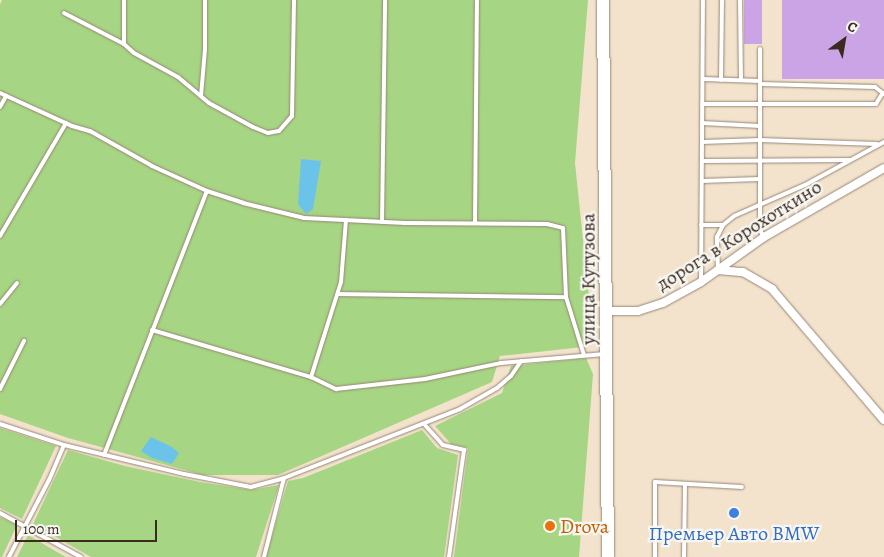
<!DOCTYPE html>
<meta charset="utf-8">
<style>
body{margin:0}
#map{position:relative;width:884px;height:557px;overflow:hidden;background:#f3e3cd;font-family:Alegreya,serif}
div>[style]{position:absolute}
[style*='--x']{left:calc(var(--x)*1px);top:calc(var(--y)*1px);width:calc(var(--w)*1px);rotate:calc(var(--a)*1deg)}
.green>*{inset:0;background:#a6d583}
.water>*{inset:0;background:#6cc3e9}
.building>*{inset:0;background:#cba4e5;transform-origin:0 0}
.roads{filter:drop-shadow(0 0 1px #978676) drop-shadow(0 0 1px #978676)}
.service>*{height:4px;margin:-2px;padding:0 2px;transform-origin:2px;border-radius:2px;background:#fff}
.minor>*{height:8px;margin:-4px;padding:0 4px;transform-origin:4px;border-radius:4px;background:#fff}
.primary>*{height:12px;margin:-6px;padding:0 6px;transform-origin:6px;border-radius:6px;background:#fff}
.dots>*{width:14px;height:14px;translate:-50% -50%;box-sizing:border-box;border:2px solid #f6f6f2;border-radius:50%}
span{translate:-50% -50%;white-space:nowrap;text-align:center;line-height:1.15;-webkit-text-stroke:4.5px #f6f6f2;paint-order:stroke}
.street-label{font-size:20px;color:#3b2a1e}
.food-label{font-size:20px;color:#c56008}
.left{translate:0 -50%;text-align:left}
.shop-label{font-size:20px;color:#366cbe}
.north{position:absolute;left:819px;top:15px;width:50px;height:50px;-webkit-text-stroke:4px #f6f6f2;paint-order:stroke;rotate:32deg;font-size:14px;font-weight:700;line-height:20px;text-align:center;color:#3b2a1e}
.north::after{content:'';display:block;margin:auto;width:18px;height:22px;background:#3b2a1e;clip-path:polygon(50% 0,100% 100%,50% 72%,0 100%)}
.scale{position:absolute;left:15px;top:520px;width:142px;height:22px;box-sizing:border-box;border:2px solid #3b2a1e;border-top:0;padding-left:6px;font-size:15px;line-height:18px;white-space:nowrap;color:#3b2a1e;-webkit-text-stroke:4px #f6f6f2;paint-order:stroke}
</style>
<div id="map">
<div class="green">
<i style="clip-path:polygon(2px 0,588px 0,575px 163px,592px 326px,598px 332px,583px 347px,500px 356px,492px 382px,278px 475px,203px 475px,68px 438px,0 414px,0 5px)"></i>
<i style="clip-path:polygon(586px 358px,593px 374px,579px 557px,454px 557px,468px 448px,451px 444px,435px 426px,502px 393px,511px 366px)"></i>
<i style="clip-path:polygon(0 428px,56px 446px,22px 519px,0 508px)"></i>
<i style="clip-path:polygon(422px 430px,437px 448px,458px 455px,444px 557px,266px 557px,288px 481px,303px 478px)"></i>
<i style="clip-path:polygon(68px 450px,125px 466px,200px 482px,251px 490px,279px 485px,256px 557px,91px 557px,33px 524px)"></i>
<i style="clip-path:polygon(0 517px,17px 525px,2px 557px,0 557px)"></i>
<i style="clip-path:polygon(28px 535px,57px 552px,66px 557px,17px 557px)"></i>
</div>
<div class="water">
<i style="clip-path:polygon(301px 159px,321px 161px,313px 209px,306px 214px,298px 204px)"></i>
<i style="clip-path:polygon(151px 437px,172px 447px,179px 453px,172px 464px,152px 458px,141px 451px)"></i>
</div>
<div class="building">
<i style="left:744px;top:0;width:18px;height:44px"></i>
<i style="left:782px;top:0;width:102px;height:79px"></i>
</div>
<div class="roads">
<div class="service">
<i style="--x:740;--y:0;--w:80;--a:89.3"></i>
<i style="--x:64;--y:13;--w:68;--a:27.3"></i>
<i style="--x:124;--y:44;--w:44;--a:-90"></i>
<i style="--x:124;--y:44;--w:13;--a:42"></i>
<i style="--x:134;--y:53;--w:50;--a:28.6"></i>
<i style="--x:178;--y:77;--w:40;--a:40"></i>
<i style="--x:209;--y:103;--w:50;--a:28.6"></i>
<i style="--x:253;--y:127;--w:16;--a:22"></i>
<i style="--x:268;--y:133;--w:11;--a:-10"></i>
<i style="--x:279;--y:131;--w:20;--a:-49"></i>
<i style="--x:292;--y:116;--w:116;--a:-89"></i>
<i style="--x:760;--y:49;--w:181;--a:90"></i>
<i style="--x:760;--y:230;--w:8;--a:60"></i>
<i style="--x:703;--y:79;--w:57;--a:2"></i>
<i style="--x:721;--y:80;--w:80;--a:-89.3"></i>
<i style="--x:760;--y:84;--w:115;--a:1.5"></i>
<i style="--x:875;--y:87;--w:11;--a:38"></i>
<i style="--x:0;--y:93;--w:79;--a:24.6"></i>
<i style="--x:72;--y:126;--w:19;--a:16"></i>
<i style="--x:90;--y:131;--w:71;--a:29.4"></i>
<i style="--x:152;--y:166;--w:60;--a:24.4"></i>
<i style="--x:201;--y:96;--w:47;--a:-85.1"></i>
<i style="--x:205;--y:49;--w:49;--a:-90"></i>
<i style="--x:702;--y:104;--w:174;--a:0"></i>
<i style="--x:876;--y:104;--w:12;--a:-59"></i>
<i style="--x:0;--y:107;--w:13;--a:-61"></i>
<i style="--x:702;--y:123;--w:58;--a:3"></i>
<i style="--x:702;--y:142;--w:58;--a:-2"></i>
<i style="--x:760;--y:140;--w:117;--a:2"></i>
<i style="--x:702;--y:161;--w:148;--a:-0.4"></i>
<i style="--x:702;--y:181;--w:57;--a:-2"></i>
<i style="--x:346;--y:220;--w:62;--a:94.6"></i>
<i style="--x:341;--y:282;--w:100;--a:107.5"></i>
<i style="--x:311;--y:377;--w:28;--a:26"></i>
<i style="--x:336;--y:389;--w:90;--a:-6.4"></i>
<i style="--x:425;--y:379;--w:78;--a:-11.9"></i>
<i style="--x:501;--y:363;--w:104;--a:-4.9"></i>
<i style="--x:382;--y:222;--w:222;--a:-89.2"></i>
<i style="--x:475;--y:223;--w:223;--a:-89.5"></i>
<i style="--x:701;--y:225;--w:22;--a:0"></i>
<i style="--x:0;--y:236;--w:131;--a:-59.7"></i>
<i style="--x:718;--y:270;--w:33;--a:-92"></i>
<i style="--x:717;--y:237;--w:13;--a:-63"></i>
<i style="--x:723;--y:225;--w:14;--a:-39"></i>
<i style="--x:734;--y:216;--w:77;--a:-23.6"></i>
<i style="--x:805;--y:185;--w:90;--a:-28.6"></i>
<i style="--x:701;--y:282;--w:282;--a:-89.6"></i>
<i style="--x:338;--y:294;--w:228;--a:0.8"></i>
<i style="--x:0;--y:304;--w:27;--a:-51"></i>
<i style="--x:152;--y:330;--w:166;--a:16.5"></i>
<i style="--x:0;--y:389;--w:54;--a:-63.4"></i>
<i style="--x:0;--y:424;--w:67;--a:18.2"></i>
<i style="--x:64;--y:445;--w:38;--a:113"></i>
<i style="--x:49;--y:480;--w:87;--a:117.5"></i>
<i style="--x:424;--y:424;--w:28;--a:48"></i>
<i style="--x:443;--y:445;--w:22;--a:13"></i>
<i style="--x:464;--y:450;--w:108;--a:98"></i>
<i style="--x:64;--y:445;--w:123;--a:13.6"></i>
<i style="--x:184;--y:474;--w:68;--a:11"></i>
<i style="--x:251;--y:487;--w:34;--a:-15"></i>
<i style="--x:104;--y:455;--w:283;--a:-68.7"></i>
<i style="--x:207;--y:191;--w:38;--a:18"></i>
<i style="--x:243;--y:203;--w:63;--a:13.8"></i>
<i style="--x:304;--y:218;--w:101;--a:2.8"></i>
<i style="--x:405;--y:223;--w:142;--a:0.4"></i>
<i style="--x:547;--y:224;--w:16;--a:14"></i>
<i style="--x:563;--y:228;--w:69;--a:87.5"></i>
<i style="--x:566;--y:297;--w:61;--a:72.8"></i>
<i style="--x:0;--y:513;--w:92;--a:28.5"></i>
<i style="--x:264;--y:557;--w:81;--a:-75.8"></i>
<i style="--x:284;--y:478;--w:189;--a:-21.4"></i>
<i style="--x:460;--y:409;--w:43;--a:-29.6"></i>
<i style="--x:497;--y:388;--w:18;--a:-41"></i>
<i style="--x:511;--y:376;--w:18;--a:-56"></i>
<i style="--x:655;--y:557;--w:75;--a:-90"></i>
<i style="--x:655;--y:482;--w:87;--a:3.3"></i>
<i style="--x:684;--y:557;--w:73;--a:-89.2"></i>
</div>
<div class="minor">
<i style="--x:718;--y:270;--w:25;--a:5"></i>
<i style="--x:743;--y:272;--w:34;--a:30"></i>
<i style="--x:772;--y:289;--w:172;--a:49.5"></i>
<i style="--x:606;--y:311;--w:32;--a:0"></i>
<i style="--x:638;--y:311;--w:26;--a:-18"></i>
<i style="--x:663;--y:303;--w:43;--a:-28.9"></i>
<i style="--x:701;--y:282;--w:77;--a:-35.5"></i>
<i style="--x:764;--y:237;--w:138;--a:-29.9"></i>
</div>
<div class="primary">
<i style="--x:603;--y:0;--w:557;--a:89.49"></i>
</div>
</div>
<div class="dots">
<i style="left:734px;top:513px;background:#3f7fe0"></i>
<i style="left:550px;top:526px;background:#e8710a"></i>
</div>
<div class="street-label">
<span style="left:739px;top:235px;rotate:-32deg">дорога в Корохоткино</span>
<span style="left:588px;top:279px;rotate:-90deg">улица Кутузова</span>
</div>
<div class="food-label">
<span class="left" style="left:560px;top:526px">Drova</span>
</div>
<div class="shop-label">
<span style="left:734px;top:533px">Премьер Авто BMW</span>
</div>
<div class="north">С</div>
<div class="scale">100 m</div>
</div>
